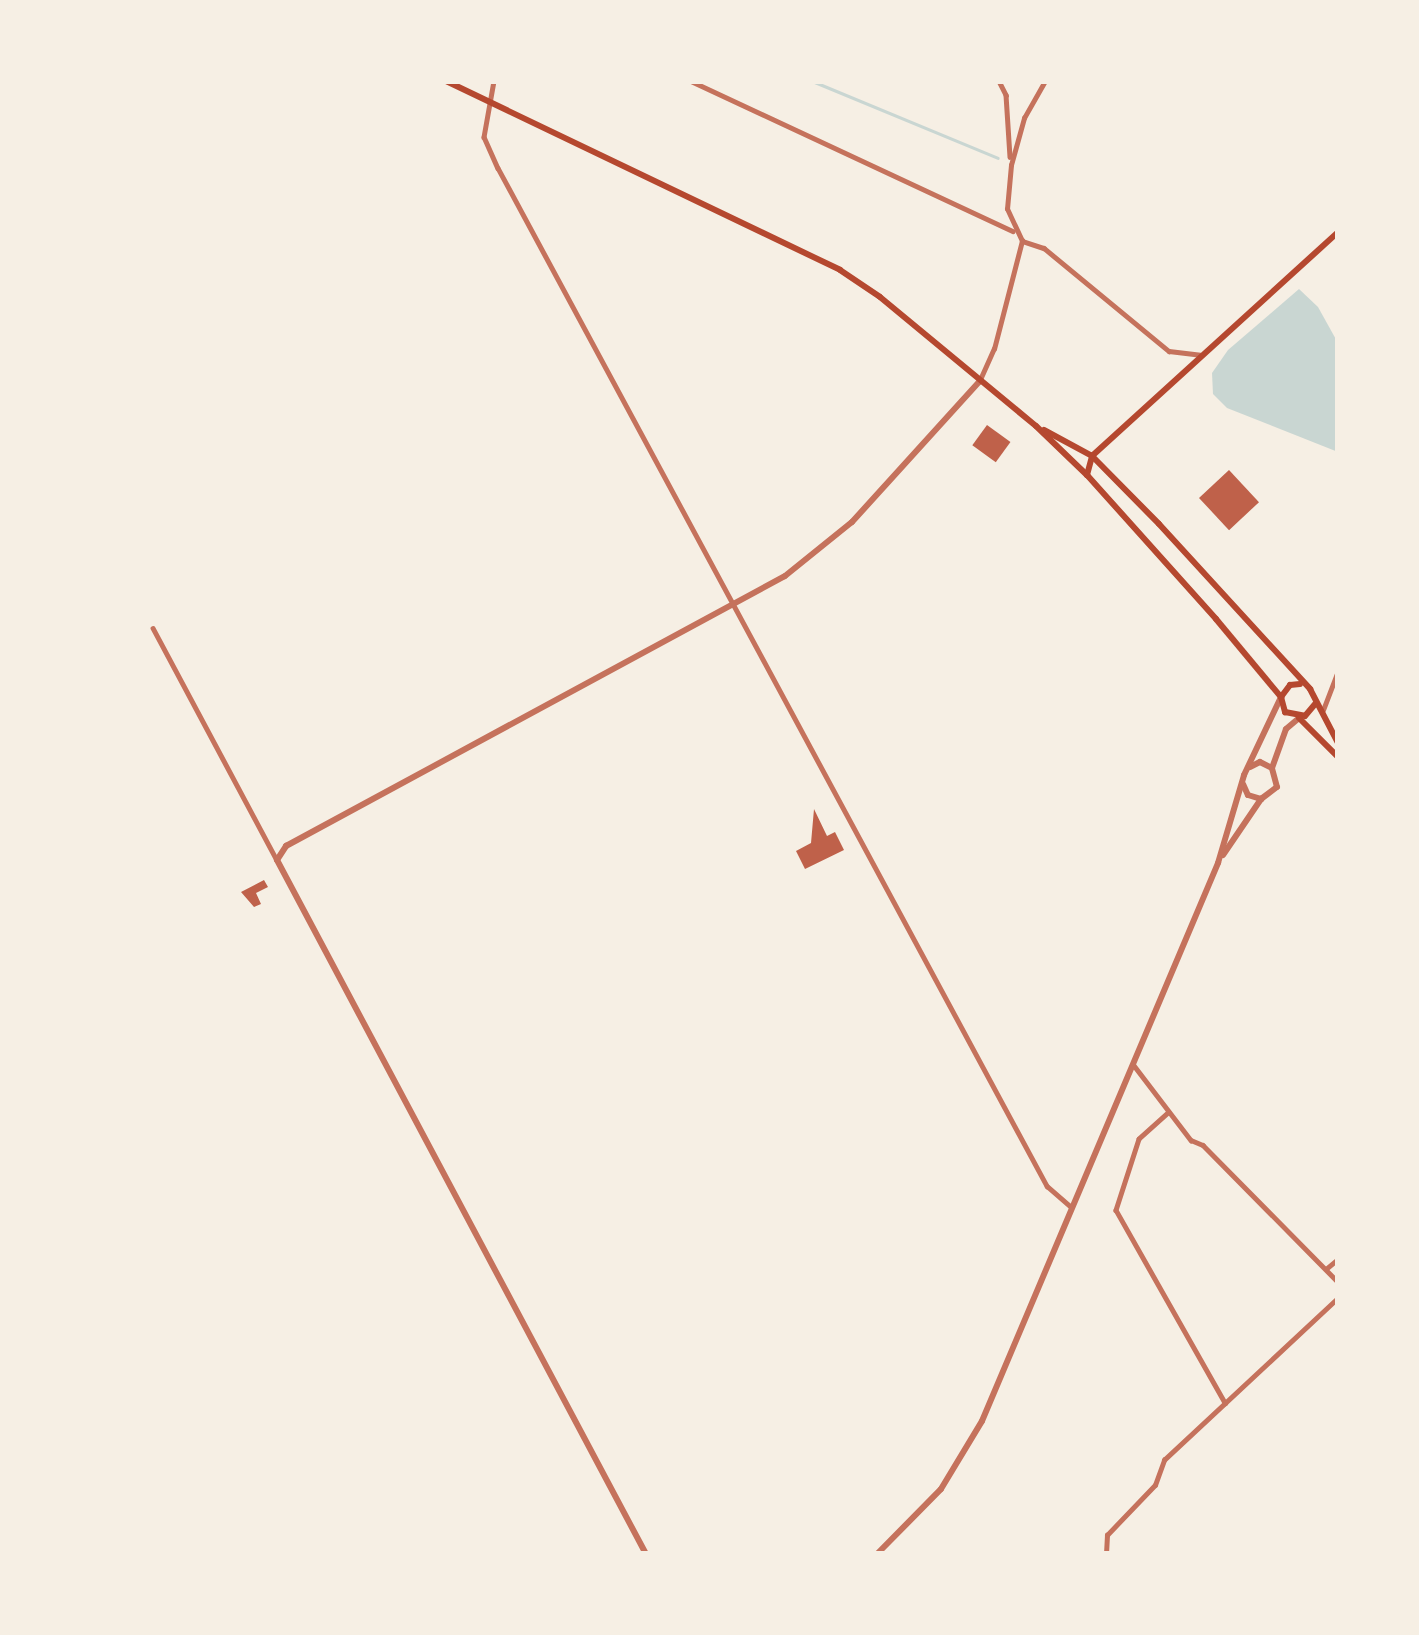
<!DOCTYPE html>
<style>
body{margin:0}
#map{position:relative;width:1419px;height:1635px;overflow:hidden;background:#f6efe4;font-family:"PT Sans",sans-serif}
div>[style]{position:absolute}
[style*='--x']{left:calc(var(--x)*1px);top:calc(var(--y)*1px);width:calc(var(--w)*1px);rotate:calc(var(--a)*1deg)}
.water>*{inset:0;background:#c9d6d2}
.stream>*{height:3px;margin:-1.5px;padding:0 1.5px;transform-origin:1.5px;border-radius:1.5px;background:#c9d6d2}
.building>*{inset:0;background:#bf614a;transform-origin:0 0}
.minor>*{height:4.5px;margin:-2.25px;padding:0 2.25px;transform-origin:2.25px;border-radius:2.25px;background:#c5725c}
.tertiary>*{height:6px;margin:-3px;padding:0 3px;transform-origin:3px;border-radius:3px;background:#c5725c}
.secondary>*{height:6px;margin:-3px;padding:0 3px;transform-origin:3px;border-radius:3px;background:#b5482f}
span{translate:-50% -50%;white-space:nowrap;text-align:center;line-height:1.15;-webkit-text-stroke:9px #f6efe4;paint-order:stroke}
.frame{position:absolute;inset:0;border:84px solid #f6efe4;pointer-events:none}
</style>
<div id="map">
<div class="water">
<i style="clip-path:polygon(1299px 289px,1318px 307px,1338px 343px,1338px 452px,1227px 408px,1213px 394px,1212px 373px,1228px 350px)"></i>
</div>
<div class="stream">
<i style="--x:812;--y:81;--w:201;--a:22.5"></i>
</div>
<div class="building">
<i style="left:987px;top:425px;width:29px;height:25px;rotate:36deg"></i>
<i style="left:1229px;top:470px;width:44px;height:41px;rotate:47deg"></i>
<i style="clip-path:polygon(814px 809px,827px 836px,835px 832px,844px 850px,805px 869px,796px 851px,811px 843px)"></i>
<i style="clip-path:polygon(264px 880px,268px 887px,256px 893px,261px 904px,254px 907px,241px 892px)"></i>
</div>
<div class="minor">
<i style="--x:494;--y:81;--w:57;--a:100.1"></i>
<i style="--x:484;--y:137;--w:34;--a:66"></i>
<i style="--x:498;--y:168;--w:1157;--a:61.66"></i>
<i style="--x:1047;--y:1186;--w:30;--a:41"></i>
<i style="--x:691;--y:81;--w:355;--a:25"></i>
<i style="--x:999;--y:81;--w:16;--a:63"></i>
<i style="--x:1006;--y:95;--w:62;--a:86.3"></i>
<i style="--x:1022;--y:241;--w:23;--a:18"></i>
<i style="--x:1044;--y:248;--w:162;--a:39.5"></i>
<i style="--x:1169;--y:351;--w:31;--a:7"></i>
<i style="--x:979;--y:382;--w:36;--a:-66"></i>
<i style="--x:994;--y:349;--w:112;--a:-75.5"></i>
<i style="--x:1022;--y:241;--w:35;--a:-115"></i>
<i style="--x:1007;--y:209;--w:44;--a:-84.8"></i>
<i style="--x:1011;--y:165;--w:49;--a:-74.5"></i>
<i style="--x:1024;--y:118;--w:43;--a:-60.4"></i>
<i style="--x:153;--y:628;--w:263;--a:61.9"></i>
<i style="--x:1323;--y:710;--w:42;--a:-69"></i>
<i style="--x:1133;--y:1064;--w:96;--a:52.7"></i>
<i style="--x:1191;--y:1140;--w:13;--a:23"></i>
<i style="--x:1203;--y:1145;--w:192;--a:45.4"></i>
<i style="--x:1169;--y:1112;--w:40;--a:138"></i>
<i style="--x:1139;--y:1139;--w:75;--a:107.9"></i>
<i style="--x:1116;--y:1210;--w:222;--a:60.5"></i>
<i style="--x:1326;--y:1269;--w:16;--a:-40"></i>
<i style="--x:1106;--y:1554;--w:19;--a:-87"></i>
<i style="--x:1107;--y:1535;--w:69;--a:-46.2"></i>
<i style="--x:1155;--y:1485;--w:27;--a:-70"></i>
<i style="--x:1164;--y:1460;--w:238;--a:-43"></i>
</div>
<div class="tertiary">
<i style="--x:1250;--y:767;--w:11;--a:-27"></i>
<i style="--x:1260;--y:762;--w:13;--a:27"></i>
<i style="--x:1243;--y:784;--w:12;--a:66"></i>
<i style="--x:1248;--y:795;--w:14;--a:17"></i>
<i style="--x:1223;--y:855;--w:68;--a:-55.8"></i>
<i style="--x:1261;--y:799;--w:20;--a:-37"></i>
<i style="--x:1277;--y:787;--w:20;--a:-105"></i>
<i style="--x:1272;--y:768;--w:41;--a:-70.3"></i>
<i style="--x:1286;--y:729;--w:17;--a:-40"></i>
<i style="--x:646;--y:1554;--w:786;--a:-118"></i>
<i style="--x:277;--y:860;--w:17;--a:-57"></i>
<i style="--x:286;--y:846;--w:567;--a:-28.42"></i>
<i style="--x:785;--y:576;--w:86;--a:-38.9"></i>
<i style="--x:852;--y:522;--w:189;--a:-47.8"></i>
<i style="--x:877;--y:1554;--w:91;--a:-45.4"></i>
<i style="--x:941;--y:1489;--w:79;--a:-58.9"></i>
<i style="--x:982;--y:1421;--w:606;--a:-67.07"></i>
<i style="--x:1218;--y:863;--w:92;--a:-73.5"></i>
<i style="--x:1244;--y:775;--w:86;--a:-64.6"></i>
</div>
<div class="secondary">
<i style="--x:446;--y:81;--w:437;--a:25.6"></i>
<i style="--x:840;--y:270;--w:48;--a:34"></i>
<i style="--x:880;--y:297;--w:202;--a:39.6"></i>
<i style="--x:1036;--y:426;--w:71;--a:43.9"></i>
<i style="--x:1087;--y:475;--w:193;--a:48.1"></i>
<i style="--x:1216;--y:619;--w:102;--a:50.2"></i>
<i style="--x:1281;--y:697;--w:16;--a:75"></i>
<i style="--x:1285;--y:712;--w:20;--a:11"></i>
<i style="--x:1305;--y:716;--w:16;--a:-50"></i>
<i style="--x:1044;--y:430;--w:55;--a:28.4"></i>
<i style="--x:1092;--y:456;--w:95;--a:45.4"></i>
<i style="--x:1159;--y:524;--w:224;--a:47.5"></i>
<i style="--x:1310;--y:689;--w:61;--a:62.6"></i>
<i style="--x:1087;--y:475;--w:20;--a:-75"></i>
<i style="--x:1092;--y:456;--w:333;--a:-42.3"></i>
<i style="--x:1281;--y:697;--w:15;--a:-53"></i>
<i style="--x:1290;--y:685;--w:10;--a:-6"></i>
<i style="--x:1299;--y:718;--w:55;--a:45"></i>
</div>
<div class="frame"></div>
</div>
